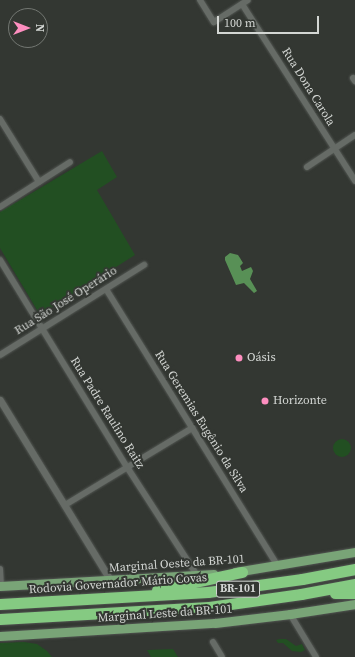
<!DOCTYPE html>
<meta charset="utf-8">
<style>
body{margin:0}
#map{position:relative;width:355px;height:657px;overflow:hidden;background:#333732;font-family:"Source Serif 4",serif}
div>[style]{position:absolute}
[style*='--x']{left:calc(var(--x)*1px);top:calc(var(--y)*1px);width:calc(var(--w)*1px);rotate:calc(var(--a)*1deg)}
.green>*{inset:0;background:#224f22}
.round{border-radius:50%}
.water>*{inset:0;background:#589056}
.roads{filter:drop-shadow(0 0 1px #525652) drop-shadow(0 0 1px #525652)}
.minor>*{height:6px;margin:-3px;padding:0 3px;transform-origin:3px;border-radius:3px;background:#666b66}
.tertiary>*{height:7px;margin:-3.5px;padding:0 3.5px;transform-origin:3.5px;border-radius:3.5px;background:#666b66}
.primary>*{height:9px;margin:-4.5px;padding:0 4.5px;transform-origin:4.5px;border-radius:4.5px;background:#79a477}
.motorway>*{height:11px;margin:-5.5px;padding:0 5.5px;transform-origin:5.5px;border-radius:5.5px;background:#85ca82}
.dots>*{width:11px;height:11px;translate:-50% -50%;box-sizing:border-box;border:2px solid #333732;border-radius:50%}
span{translate:-50% -50%;white-space:nowrap;text-align:center;line-height:1.15;-webkit-text-stroke:4px #333732;paint-order:stroke}
.shield-label span{padding:1px 3px;background:#333732;border:1px solid;border-radius:3px;-webkit-text-stroke-width:0}
.shield-label{font-size:11px;color:#d3d6d3;font-weight:700}
.street-label{font-size:12px;color:#d3d6d3}
.poi-label{font-size:12px;color:#d3d6d3}
.left{translate:0 -50%;text-align:left}
.north{position:absolute;left:8px;top:8px;width:40px;height:40px;box-sizing:border-box;background:#333732;border:1px solid #737772;border-radius:50%;rotate:90deg;font-size:11px;font-weight:700;line-height:16px;text-align:center;color:#d3d6d3}
.north::after{content:'';display:block;margin:auto;width:14px;height:18px;background:#fd8ebf;clip-path:polygon(50% 0,100% 100%,50% 72%,0 100%)}
.scale{position:absolute;left:217px;top:16px;width:102px;height:18px;box-sizing:border-box;border:2px solid #d3d6d3;border-top:0;padding-left:5px;font-size:12px;line-height:14px;white-space:nowrap;color:#d3d6d3;-webkit-text-stroke:3px #333732;paint-order:stroke}
</style>
<div id="map">
<div class="green">
<i style="clip-path:polygon(102px 151px,117px 177px,97px 190px,135px 255px,40px 315px,0 248px,0 212px)"></i>
<i class="round" style="left:333px;top:439px;width:18px;height:18px"></i>
<i style="clip-path:polygon(280px 639px,286px 639px,296px 646px,302px 644px,305px 650px,301px 652px,292px 651px,283px 643px,278px 643px,276px 640px)"></i>
<i style="clip-path:polygon(24px 642px,37px 644px,47px 651px,52px 657px,0 657px,0 643px)"></i>
<i style="clip-path:polygon(173px 649px,178px 657px,151px 657px,147px 650px)"></i>
</div>
<div class="water">
<i style="clip-path:polygon(230px 253px,238px 255px,240px 258px,243px 263px,240px 266px,242px 271px,251px 267px,253px 271px,250px 279px,257px 291px,254px 293px,244px 283px,236px 285px,225px 260px,225px 257px)"></i>
</div>
<div class="roads">
<div class="minor">
<i style="--x:200;--y:0;--w:26;--a:58"></i>
<i style="--x:214;--y:22;--w:40;--a:-32.9"></i>
<i style="--x:242;--y:4;--w:210;--a:57.4"></i>
<i style="--x:353;--y:78;--w:4;--a:56"></i>
<i style="--x:0;--y:119;--w:74;--a:58.2"></i>
<i style="--x:307;--y:167;--w:58;--a:-33.7"></i>
<i style="--x:0;--y:207;--w:83;--a:-32.7"></i>
<i style="--x:0;--y:260;--w:243;--a:58.5"></i>
<i style="--x:127;--y:467;--w:129;--a:57.1"></i>
<i style="--x:106;--y:289;--w:326;--a:58.2"></i>
<i style="--x:0;--y:355;--w:170;--a:-32"></i>
<i style="--x:65;--y:505;--w:149;--a:-31.2"></i>
<i style="--x:0;--y:569;--w:17;--a:87"></i>
<i style="--x:290;--y:614;--w:50;--a:58.8"></i>
<i style="--x:213;--y:642;--w:17;--a:59"></i>
</div>
<div class="tertiary">
<i style="--x:0;--y:400;--w:212;--a:58.5"></i>
</div>
<div class="primary">
<i style="--x:235;--y:572;--w:122;--a:-9.5"></i>
<i style="--x:0;--y:586;--w:214;--a:-3.2"></i>
<i style="--x:0;--y:636;--w:215;--a:-3.5"></i>
<i style="--x:215;--y:623;--w:76;--a:-6.8"></i>
<i style="--x:290;--y:614;--w:66;--a:-8.7"></i>
</div>
<div class="motorway">
<i style="--x:157;--y:590;--w:87;--a:-12"></i>
<i style="--x:335;--y:593;--w:20;--a:0"></i>
<i style="--x:0;--y:604;--w:208;--a:-3.3"></i>
<i style="--x:208;--y:592;--w:95;--a:-7.9"></i>
<i style="--x:302;--y:579;--w:54;--a:-10.7"></i>
<i style="--x:0;--y:619;--w:209;--a:-3.3"></i>
<i style="--x:209;--y:607;--w:93;--a:-8"></i>
<i style="--x:301;--y:594;--w:55;--a:-10.5"></i>
</div>
</div>
<div class="dots">
<i style="left:239px;top:358px;background:#fd8ebf"></i>
<i style="left:265px;top:401px;background:#fd8ebf"></i>
</div>
<div class="shield-label">
<span style="left:238px;top:589px">BR-101</span>
</div>
<div class="street-label">
<span style="left:308px;top:87px;rotate:58deg">Rua Dona Carola</span>
<span style="left:66px;top:301px;rotate:-32deg">Rua São José Operário</span>
<span style="left:107px;top:413px;rotate:58deg">Rua Padre Raulino Raitz</span>
<span style="left:201px;top:422px;rotate:58deg">Rua Geremias Eugênio da Silva</span>
<span style="left:177px;top:564px;rotate:-4deg">Marginal Oeste da BR-101</span>
<span style="left:118px;top:584px;rotate:-4deg">Rodovia Governador Mário Covas</span>
<span style="left:165px;top:614px;rotate:-4deg">Marginal Leste da BR-101</span>
</div>
<div class="poi-label">
<span class="left" style="left:247px;top:358px">Oásis</span>
<span class="left" style="left:273px;top:401px">Horizonte</span>
</div>
<div class="north">N</div>
<div class="scale">100 m</div>
</div>
